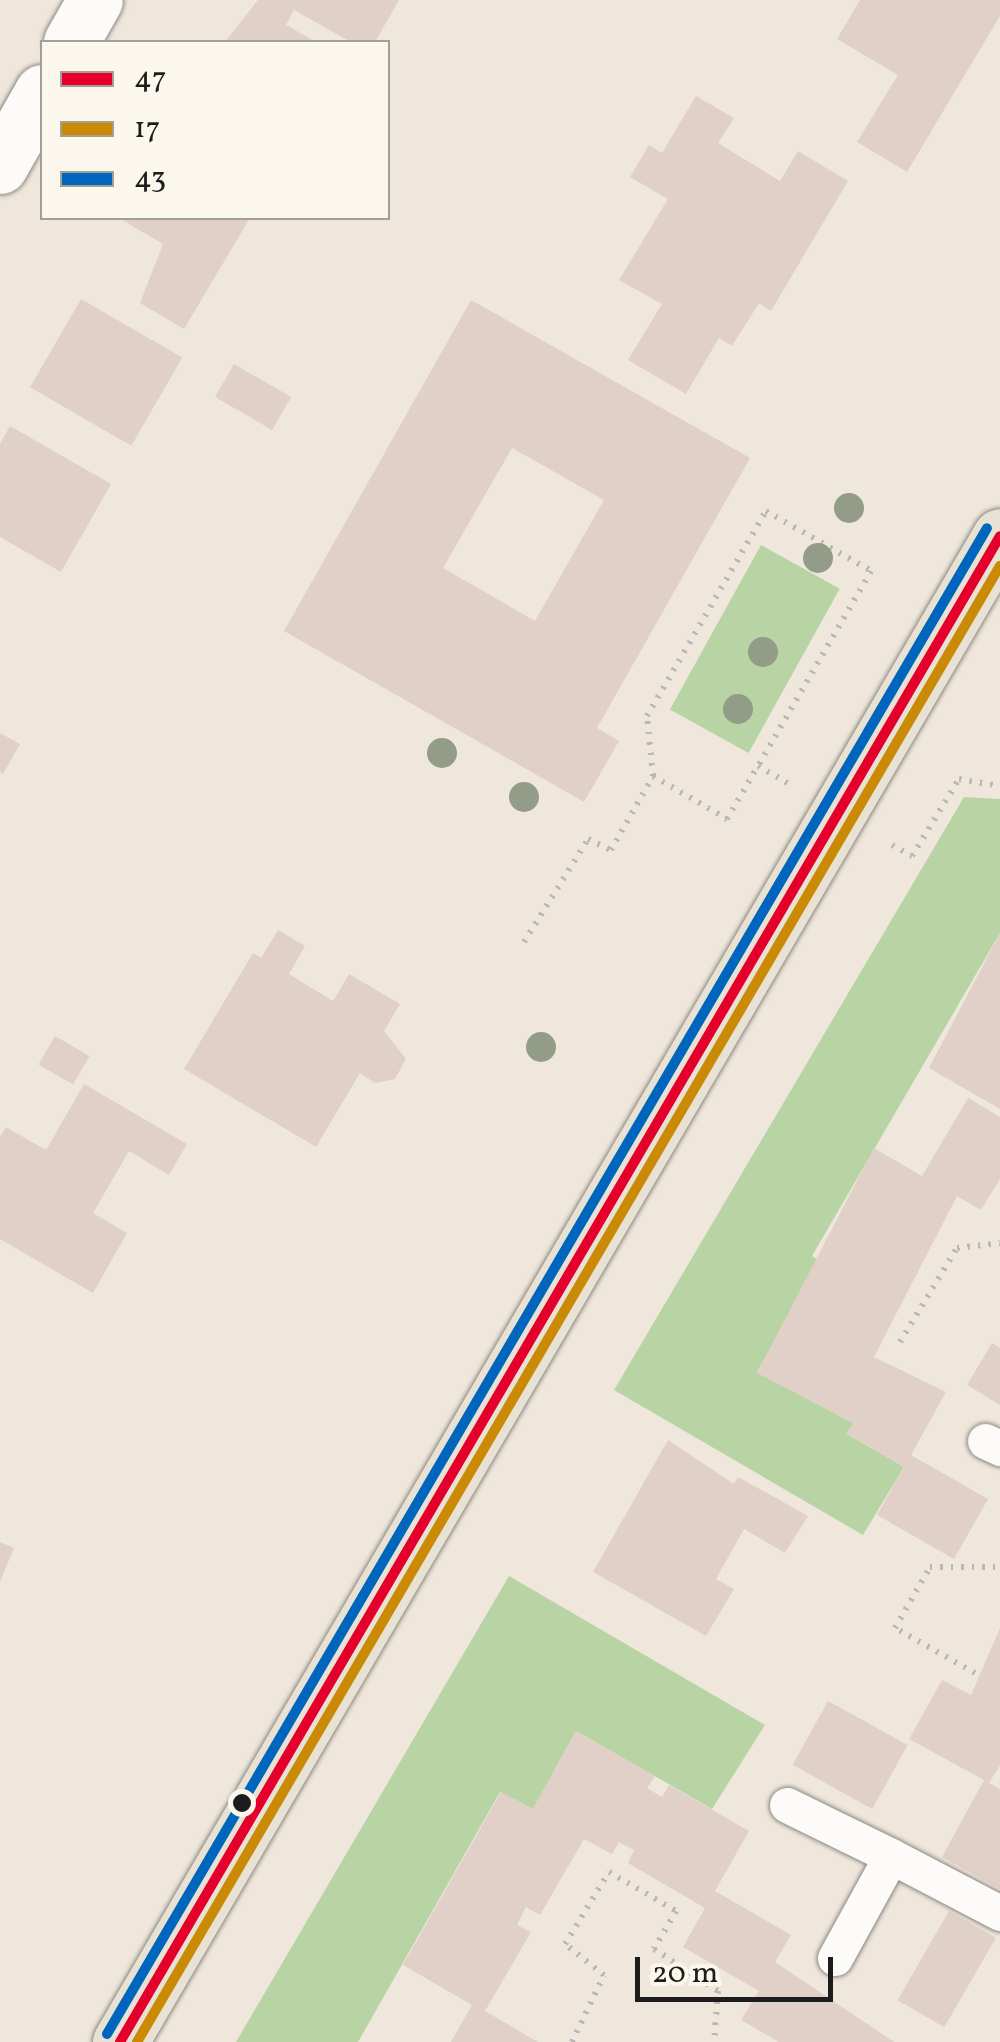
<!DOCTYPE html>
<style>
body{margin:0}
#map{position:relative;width:1000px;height:2042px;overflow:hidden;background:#efe7db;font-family:Vollkorn,serif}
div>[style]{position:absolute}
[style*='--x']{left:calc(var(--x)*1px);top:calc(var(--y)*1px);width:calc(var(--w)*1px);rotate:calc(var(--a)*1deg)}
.green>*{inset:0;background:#b8d4a4;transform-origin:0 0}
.building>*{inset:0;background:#e1d0c7;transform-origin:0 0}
.path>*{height:6px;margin-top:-3px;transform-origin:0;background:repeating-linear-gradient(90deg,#b9b8b6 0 2.5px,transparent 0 10.5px)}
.roads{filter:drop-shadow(0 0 2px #8c8882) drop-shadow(0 0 2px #8c8882)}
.service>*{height:35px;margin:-17.5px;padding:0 17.5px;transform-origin:17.5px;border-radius:17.5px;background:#fdfbfa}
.minor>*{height:55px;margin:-27.5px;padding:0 27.5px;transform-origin:27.5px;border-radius:27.5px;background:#fdfbfa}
.primary>*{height:55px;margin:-27.5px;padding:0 27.5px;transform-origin:27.5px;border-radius:27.5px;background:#e8e2d5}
.bus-1>*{height:10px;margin:-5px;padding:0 5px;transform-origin:5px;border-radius:5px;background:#e4002b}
.bus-2>*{height:10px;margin:-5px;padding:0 5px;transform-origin:5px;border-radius:5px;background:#cb8a06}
.bus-3>*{height:10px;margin:-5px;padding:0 5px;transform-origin:5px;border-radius:5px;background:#0065bd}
.trees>*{width:30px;height:30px;margin:-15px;border-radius:50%;background:#939c86}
.dots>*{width:28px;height:28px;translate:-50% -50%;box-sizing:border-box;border:5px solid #fbf7ec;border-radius:50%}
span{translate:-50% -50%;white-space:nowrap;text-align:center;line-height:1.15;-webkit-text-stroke:10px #fbf7ec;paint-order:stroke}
.legend{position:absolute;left:40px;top:40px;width:350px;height:180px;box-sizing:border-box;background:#fbf7ec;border:2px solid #a29f99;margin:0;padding:12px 18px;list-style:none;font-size:30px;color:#1c1c1c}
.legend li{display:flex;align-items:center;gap:20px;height:50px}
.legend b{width:50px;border:2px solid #a29f99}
.scale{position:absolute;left:635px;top:1957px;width:198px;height:45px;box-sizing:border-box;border:5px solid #1c1c1c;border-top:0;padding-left:12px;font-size:30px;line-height:35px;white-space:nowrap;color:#1c1c1c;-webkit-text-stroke:8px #fbf7ec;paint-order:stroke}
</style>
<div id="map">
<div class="green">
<i style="left:761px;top:545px;width:90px;height:188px;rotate:29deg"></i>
<i style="clip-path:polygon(964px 797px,1000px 799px,1000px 933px,812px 1256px,820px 1261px,757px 1372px,853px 1423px,847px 1434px,904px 1467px,863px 1535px,614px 1390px)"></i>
<i style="clip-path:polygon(509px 1576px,765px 1725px,712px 1809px,576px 1731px,533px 1809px,500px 1792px,358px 2042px,236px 2042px)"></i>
</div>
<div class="building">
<i style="clip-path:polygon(258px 0,399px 0,375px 42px,351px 42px,294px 10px,286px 25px,316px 42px,225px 42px)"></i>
<i style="clip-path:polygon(860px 0,1000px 0,1000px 16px,907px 172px,857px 142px,898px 75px,837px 39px)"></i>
<i style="clip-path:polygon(696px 96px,734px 118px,718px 143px,780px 181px,798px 151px,848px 181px,771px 311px,759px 303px,732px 346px,719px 338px,686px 394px,628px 360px,662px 304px,619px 280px,668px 199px,630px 177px,649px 145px,662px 153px)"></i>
<i style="clip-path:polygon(119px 218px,250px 218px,184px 329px,140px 303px,163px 244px)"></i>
<i style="left:81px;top:299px;width:117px;height:102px;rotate:30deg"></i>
<i style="clip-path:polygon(evenodd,471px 300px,750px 458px,597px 728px,619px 741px,584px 802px,284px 631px,471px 300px,512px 448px,604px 500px,535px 621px,443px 568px,512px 448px)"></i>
<i style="left:234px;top:364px;width:66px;height:38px;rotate:30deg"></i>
<i style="clip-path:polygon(10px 426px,111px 484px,61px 572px,0 537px,0 444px)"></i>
<i style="clip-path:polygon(0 733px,20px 744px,3px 774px,0 772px)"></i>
<i style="clip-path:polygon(278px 930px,305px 946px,289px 974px,333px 1001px,349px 974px,400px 1004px,384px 1031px,406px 1059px,395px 1079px,375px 1083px,360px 1073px,316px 1147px,184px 1069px,253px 953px,261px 958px)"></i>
<i style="clip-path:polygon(1000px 933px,1000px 1109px,929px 1068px)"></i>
<i style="left:55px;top:1036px;width:40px;height:33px;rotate:30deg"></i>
<i style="clip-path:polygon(84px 1084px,187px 1144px,169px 1175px,129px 1151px,93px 1213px,127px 1233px,93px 1293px,0 1239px,0 1137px,6px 1127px,46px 1150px)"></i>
<i style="clip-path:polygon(968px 1098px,1000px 1117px,1000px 1179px,981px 1210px,957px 1196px,874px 1357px,946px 1392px,911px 1455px,988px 1499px,954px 1559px,877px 1515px,904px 1467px,846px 1433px,853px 1423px,757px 1373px,874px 1148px,922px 1176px)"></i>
<i style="clip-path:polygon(992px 1343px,1000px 1348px,1000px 1405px,967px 1385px)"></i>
<i style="clip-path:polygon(668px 1440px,734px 1484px,738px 1477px,808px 1516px,785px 1553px,744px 1529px,716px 1579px,734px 1589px,706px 1636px,593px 1572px)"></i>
<i style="clip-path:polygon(0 1542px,14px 1548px,0 1582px)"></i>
<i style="clip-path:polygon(1000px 1628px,1000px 1765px,989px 1783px,1000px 1789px,1000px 1889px,942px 1857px,984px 1780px,909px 1739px,942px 1680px,971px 1695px)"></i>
<i style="left:828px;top:1701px;width:91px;height:73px;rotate:29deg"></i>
<i style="clip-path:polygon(576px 1731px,655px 1776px,647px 1788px,662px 1797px,669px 1785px,749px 1831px,715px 1891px,791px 1935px,775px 1962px,894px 2042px,779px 2042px,741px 2020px,759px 1991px,683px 1947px,705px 1908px,628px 1863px,634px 1850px,619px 1842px,612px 1854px,584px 1839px,540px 1915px,526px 1907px,517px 1925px,531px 1932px,485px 2011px,538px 2042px,451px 2042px,472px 2005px,403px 1965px,501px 1792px,533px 1809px)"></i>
<i style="left:949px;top:1911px;width:54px;height:103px;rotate:30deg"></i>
</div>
<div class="path">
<i style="--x:653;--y:776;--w:60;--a:-95.7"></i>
<i style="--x:647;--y:716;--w:237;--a:-59.9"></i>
<i style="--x:766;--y:511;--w:121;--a:29.7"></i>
<i style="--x:871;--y:571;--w:225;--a:120.1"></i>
<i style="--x:892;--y:845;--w:23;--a:29"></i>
<i style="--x:912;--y:856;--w:90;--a:-58.6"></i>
<i style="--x:959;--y:779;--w:42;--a:9.7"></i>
<i style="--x:524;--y:942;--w:121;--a:-58.1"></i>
<i style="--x:588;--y:839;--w:25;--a:26"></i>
<i style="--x:611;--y:850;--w:85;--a:-60.4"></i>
<i style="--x:653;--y:776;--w:86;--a:30.2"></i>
<i style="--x:727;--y:819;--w:61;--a:-59.7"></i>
<i style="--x:758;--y:766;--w:34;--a:30"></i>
<i style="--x:900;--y:1342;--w:110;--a:-58.8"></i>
<i style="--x:957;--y:1248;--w:43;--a:-6.6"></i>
<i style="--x:975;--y:1673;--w:92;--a:-150.6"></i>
<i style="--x:895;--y:1628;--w:70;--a:-60.2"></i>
<i style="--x:930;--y:1567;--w:70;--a:0"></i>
<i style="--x:572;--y:2042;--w:74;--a:-64.5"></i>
<i style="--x:604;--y:1975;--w:50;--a:-141.5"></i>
<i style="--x:565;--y:1944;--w:84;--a:-58.6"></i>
<i style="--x:609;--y:1872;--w:78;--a:30.2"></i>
<i style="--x:676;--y:1911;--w:44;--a:120.1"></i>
<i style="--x:654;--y:1949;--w:77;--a:33.3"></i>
<i style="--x:718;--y:1991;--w:51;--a:94.5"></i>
</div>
<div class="roads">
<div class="service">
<i style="--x:985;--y:1441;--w:17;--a:25"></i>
<i style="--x:787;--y:1805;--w:116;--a:26.1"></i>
<i style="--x:835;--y:1958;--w:116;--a:-61.2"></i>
<i style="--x:891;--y:1856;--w:123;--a:27.6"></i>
</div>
<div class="minor">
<i style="--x:71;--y:42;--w:48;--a:-60.3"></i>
<i style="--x:0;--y:166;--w:85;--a:-60.4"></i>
</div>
<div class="primary">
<i style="--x:120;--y:2042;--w:1744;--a:-59.7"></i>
</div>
</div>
<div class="bus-1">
<i style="--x:120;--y:2042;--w:1744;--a:-59.7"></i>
</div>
<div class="bus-2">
<i style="--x:137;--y:2042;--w:1710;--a:-59.69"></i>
</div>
<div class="bus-3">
<i style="--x:107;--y:2034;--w:1744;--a:-59.7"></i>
</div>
<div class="trees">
<i style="left:849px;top:508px"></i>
<i style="left:818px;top:558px"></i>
<i style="left:763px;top:652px"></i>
<i style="left:738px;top:709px"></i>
<i style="left:442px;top:753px"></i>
<i style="left:524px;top:797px"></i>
<i style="left:541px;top:1047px"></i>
</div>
<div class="dots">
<i style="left:242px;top:1803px;background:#1c1c1c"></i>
</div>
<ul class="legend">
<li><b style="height:12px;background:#e4002b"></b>47</li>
<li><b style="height:12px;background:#cb8a06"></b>17</li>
<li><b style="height:12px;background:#0065bd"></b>43</li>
</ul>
<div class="scale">20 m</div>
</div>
